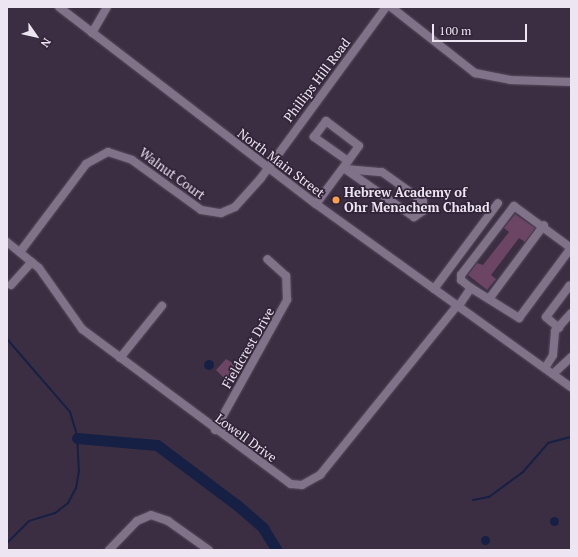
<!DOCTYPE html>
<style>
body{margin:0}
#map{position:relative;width:578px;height:557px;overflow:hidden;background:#3b2e43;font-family:"PT Serif",serif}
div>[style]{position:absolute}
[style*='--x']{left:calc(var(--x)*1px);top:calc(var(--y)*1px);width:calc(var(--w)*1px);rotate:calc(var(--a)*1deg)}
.water>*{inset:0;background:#162044}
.round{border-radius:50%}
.stream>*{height:2px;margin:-1px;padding:0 1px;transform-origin:1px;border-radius:1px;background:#162044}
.river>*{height:11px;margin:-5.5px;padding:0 5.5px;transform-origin:5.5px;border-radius:5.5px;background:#162044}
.building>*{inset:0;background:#6c4564}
.roads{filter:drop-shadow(0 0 1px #574c5d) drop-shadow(0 0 1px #574c5d)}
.minor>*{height:8px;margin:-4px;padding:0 4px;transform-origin:4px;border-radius:4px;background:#807289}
.dots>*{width:11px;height:11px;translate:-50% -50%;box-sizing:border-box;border:2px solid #312438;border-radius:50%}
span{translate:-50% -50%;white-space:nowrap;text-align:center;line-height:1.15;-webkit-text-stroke:3.5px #312438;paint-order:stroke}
.street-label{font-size:13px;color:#ede5f2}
.poi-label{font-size:13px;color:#ede5f2;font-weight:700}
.left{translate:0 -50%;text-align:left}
.frame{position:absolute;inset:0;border:8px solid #ede5f2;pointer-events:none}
.north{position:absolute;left:16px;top:16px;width:40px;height:40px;-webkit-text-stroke:3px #312438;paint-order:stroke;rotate:124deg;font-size:11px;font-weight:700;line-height:16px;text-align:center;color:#ede5f2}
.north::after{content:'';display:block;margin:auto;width:14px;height:18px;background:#ede5f2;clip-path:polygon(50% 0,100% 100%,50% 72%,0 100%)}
.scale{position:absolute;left:432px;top:24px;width:95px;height:18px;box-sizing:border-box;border:2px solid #ede5f2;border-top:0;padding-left:5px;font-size:12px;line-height:14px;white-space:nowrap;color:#ede5f2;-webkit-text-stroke:3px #312438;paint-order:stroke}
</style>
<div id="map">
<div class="water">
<i class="round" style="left:204px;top:360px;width:10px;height:10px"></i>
<i class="round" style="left:549.5px;top:516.5px;width:9px;height:9px"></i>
<i class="round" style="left:480.5px;top:535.5px;width:9px;height:9px"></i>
</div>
<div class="stream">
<i style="--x:7;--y:339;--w:96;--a:49.2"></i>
<i style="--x:70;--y:412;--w:24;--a:73"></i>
<i style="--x:77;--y:435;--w:36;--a:87"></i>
<i style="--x:79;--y:471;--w:17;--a:100"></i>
<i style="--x:76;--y:488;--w:17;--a:118"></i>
<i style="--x:68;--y:503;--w:16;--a:142"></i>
<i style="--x:55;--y:513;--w:27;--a:163"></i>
<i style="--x:29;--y:521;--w:31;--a:135"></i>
<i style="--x:473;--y:500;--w:16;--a:-11"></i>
<i style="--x:489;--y:497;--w:42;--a:-36.3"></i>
<i style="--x:523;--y:472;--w:38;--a:-49"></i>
<i style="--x:548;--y:443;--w:24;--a:-15"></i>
</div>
<div class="river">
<i style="--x:77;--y:438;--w:80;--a:5"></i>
<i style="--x:157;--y:445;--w:100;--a:36.9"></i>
<i style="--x:237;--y:505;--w:35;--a:41"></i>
<i style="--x:263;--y:528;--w:26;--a:58"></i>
</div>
<div class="building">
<i style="clip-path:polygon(515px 214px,535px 228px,525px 242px,519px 238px,491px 275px,496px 279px,487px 290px,468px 275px,477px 263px,483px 265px,509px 232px,504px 228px)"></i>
<i style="clip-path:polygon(226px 359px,236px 365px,226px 380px,216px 370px)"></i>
</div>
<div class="roads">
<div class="minor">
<i style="--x:59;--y:7;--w:324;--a:37.5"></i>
<i style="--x:316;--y:204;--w:314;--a:35.7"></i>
<i style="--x:391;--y:7;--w:107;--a:38.2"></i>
<i style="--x:475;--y:73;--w:36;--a:11"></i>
<i style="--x:510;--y:80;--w:61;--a:1.9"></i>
<i style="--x:92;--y:33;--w:30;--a:-60"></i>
<i style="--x:345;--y:169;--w:37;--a:5"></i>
<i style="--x:382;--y:172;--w:50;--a:35.3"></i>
<i style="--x:423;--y:201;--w:10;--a:90"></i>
<i style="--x:423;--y:211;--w:11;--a:146"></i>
<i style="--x:414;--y:217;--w:84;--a:-145.2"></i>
<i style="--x:316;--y:204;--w:54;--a:-53.3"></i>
<i style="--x:348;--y:161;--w:42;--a:-144.8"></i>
<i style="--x:314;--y:137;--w:20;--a:-53"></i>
<i style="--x:326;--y:121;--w:41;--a:37.1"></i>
<i style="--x:359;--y:146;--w:19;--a:126"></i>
<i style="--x:7;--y:242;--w:41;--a:39.1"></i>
<i style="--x:39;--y:268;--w:75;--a:54.8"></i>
<i style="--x:82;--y:329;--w:260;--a:36.6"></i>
<i style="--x:291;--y:484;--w:11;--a:5"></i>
<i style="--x:302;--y:485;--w:21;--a:-29"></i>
<i style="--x:320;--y:475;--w:218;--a:-51"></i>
<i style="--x:20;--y:252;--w:110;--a:-53.1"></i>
<i style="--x:86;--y:164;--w:25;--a:-29"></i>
<i style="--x:108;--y:152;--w:25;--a:18"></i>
<i style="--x:132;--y:160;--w:85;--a:35.9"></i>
<i style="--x:201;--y:210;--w:20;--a:9"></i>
<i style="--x:221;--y:213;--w:15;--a:-23"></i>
<i style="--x:235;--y:207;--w:39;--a:-48"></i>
<i style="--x:261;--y:178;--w:212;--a:-53.8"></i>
<i style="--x:11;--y:285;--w:31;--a:-48"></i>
<i style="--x:434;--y:289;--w:107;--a:-53.3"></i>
<i style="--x:489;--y:299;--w:92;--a:-53.4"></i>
<i style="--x:458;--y:307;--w:23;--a:-56"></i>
<i style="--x:471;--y:288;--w:57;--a:32"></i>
<i style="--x:519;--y:318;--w:87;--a:-53.4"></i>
<i style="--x:571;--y:248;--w:71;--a:-143.6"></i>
<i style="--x:514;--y:206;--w:87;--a:127.5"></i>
<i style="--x:461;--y:275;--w:5;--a:90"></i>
<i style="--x:461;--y:280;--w:13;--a:39"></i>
<i style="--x:559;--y:328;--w:17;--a:-140"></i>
<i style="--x:546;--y:317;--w:39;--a:-53"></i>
<i style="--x:569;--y:286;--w:3;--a:45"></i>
<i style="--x:120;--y:358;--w:67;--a:-51.1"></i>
<i style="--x:545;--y:368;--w:15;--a:-58"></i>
<i style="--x:553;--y:355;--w:24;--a:-85"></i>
<i style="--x:555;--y:331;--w:24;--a:-48"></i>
<i style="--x:553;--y:374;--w:25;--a:-43"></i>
<i style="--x:215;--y:430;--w:149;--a:-61"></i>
<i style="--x:287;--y:300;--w:24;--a:-92"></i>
<i style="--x:286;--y:276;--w:25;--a:-138"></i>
<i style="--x:109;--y:550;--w:40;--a:-46"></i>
<i style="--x:137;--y:521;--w:15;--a:-23"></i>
<i style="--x:151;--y:515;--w:18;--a:19"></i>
<i style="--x:168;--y:521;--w:50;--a:35.3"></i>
</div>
</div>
<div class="dots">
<i style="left:336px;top:200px;background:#f99f4e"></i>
</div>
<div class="street-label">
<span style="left:317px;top:80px;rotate:-53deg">Phillips Hill Road</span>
<span style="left:281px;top:163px;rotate:37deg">North Main Street</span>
<span style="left:172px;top:174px;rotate:36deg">Walnut Court</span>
<span style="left:248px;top:348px;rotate:-60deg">Fieldcrest Drive</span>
<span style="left:246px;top:438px;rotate:36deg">Lowell Drive</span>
</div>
<div class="poi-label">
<span class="left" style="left:344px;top:200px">Hebrew Academy of<br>Ohr Menachem Chabad</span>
</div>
<div class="frame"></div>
<div class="north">N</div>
<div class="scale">100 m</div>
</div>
